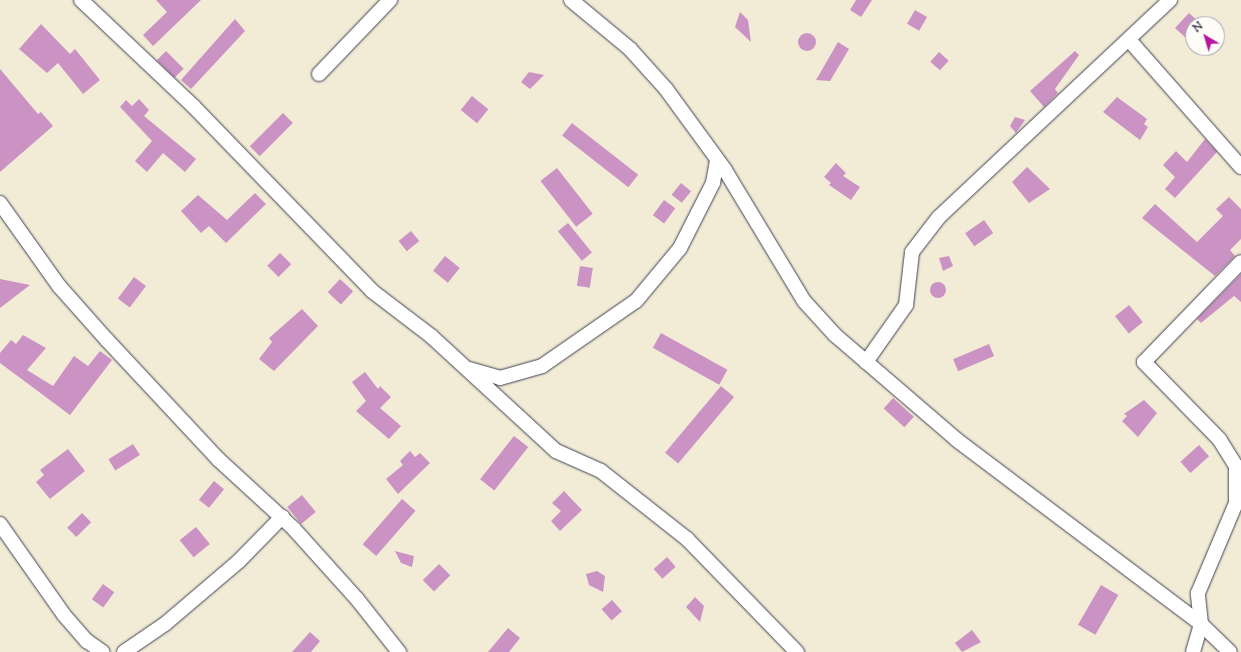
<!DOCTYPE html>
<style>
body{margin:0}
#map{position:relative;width:1241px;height:652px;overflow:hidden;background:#f2ecd6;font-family:"Sorts Mill Goudy",serif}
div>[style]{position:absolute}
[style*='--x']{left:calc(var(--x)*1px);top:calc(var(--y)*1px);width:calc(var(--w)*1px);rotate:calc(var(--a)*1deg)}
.building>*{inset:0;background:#cb92c4;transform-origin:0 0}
.round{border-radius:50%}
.roads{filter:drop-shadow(0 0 1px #414052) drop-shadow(0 0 1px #414052)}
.minor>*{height:14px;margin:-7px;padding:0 7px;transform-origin:7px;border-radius:7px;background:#fff}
span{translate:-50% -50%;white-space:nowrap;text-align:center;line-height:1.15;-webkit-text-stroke:4px #fdfcf7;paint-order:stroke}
.north{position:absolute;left:1185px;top:16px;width:40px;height:40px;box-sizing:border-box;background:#fdfcf7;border:1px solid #a5a5ac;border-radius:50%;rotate:322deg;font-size:11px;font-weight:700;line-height:16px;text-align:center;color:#22223b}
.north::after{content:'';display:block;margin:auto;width:14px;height:18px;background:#b5179e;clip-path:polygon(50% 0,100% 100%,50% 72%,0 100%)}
</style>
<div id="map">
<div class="building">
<i style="clip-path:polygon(156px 0,201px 0,153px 46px,143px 35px,167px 12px)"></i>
<i style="clip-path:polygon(856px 0,872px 0,861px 17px,850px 10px)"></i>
<i style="left:915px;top:10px;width:14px;height:16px;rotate:30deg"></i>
<i style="clip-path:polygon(740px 12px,748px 20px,751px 42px,735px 27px)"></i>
<i style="clip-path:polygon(1189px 13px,1200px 23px,1193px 24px,1193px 31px,1186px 38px,1175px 28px)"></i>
<i style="clip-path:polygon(235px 19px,245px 31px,191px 89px,181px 80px)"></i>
<i style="clip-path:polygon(41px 24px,70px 54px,75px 49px,100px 80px,83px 94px,58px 63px,47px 73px,19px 49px)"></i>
<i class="round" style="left:798px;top:33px;width:18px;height:18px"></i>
<i style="clip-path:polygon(838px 42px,849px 49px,830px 81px,816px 80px)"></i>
<i style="left:166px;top:51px;width:25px;height:13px;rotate:45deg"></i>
<i style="clip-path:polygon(1075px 51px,1079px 55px,1055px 89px,1058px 93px,1044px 107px,1030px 91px)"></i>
<i style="left:939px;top:52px;width:13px;height:13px;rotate:42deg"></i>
<i style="clip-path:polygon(0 69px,38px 114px,41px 112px,53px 126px,0 172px)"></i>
<i style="clip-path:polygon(529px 72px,544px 75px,530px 89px,521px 82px)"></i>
<i style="left:472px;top:96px;width:21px;height:18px;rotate:39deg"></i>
<i style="clip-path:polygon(1117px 97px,1147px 119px,1144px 124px,1148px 127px,1140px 140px,1103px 112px)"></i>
<i style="clip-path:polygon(139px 99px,149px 110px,144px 116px,196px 159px,185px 172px,163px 153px,147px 172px,135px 161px,152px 141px,120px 107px,126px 100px,132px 106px)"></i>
<i style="left:283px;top:113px;width:14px;height:47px;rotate:45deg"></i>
<i style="clip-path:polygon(1015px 117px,1025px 120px,1016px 133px,1010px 126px)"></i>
<i style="left:572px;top:123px;width:84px;height:16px;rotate:38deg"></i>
<i style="clip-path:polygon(1205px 139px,1217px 152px,1175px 198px,1165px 189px,1175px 177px,1163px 165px,1176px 151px,1187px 162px)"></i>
<i style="clip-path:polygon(836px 163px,846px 173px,843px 176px,860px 187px,851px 200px,829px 185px,831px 183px,824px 177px)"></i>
<i style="clip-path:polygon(1027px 167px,1050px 189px,1029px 203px,1012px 182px)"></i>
<i style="left:557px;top:168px;width:58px;height:21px;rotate:52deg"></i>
<i style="left:681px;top:183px;width:13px;height:15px;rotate:39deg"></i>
<i style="clip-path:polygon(255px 193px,266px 204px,226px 243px,209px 226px,201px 233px,181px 211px,198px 195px,227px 220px)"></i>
<i style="clip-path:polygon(1229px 197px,1241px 209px,1241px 239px,1230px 250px,1235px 256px,1215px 276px,1142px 218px,1155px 204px,1197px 242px,1223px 216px,1216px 209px)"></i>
<i style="left:664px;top:200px;width:14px;height:19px;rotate:36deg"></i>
<i style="left:984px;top:220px;width:16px;height:23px;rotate:55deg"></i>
<i style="left:568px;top:223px;width:38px;height:13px;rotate:51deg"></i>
<i style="left:411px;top:231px;width:13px;height:16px;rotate:51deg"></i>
<i style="left:280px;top:253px;width:16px;height:18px;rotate:45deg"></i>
<i style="left:445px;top:256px;width:19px;height:19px;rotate:39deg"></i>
<i style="clip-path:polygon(949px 256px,953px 266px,943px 271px,939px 258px)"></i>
<i style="left:580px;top:266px;width:13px;height:20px;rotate:9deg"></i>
<i style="clip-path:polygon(1241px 274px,1241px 302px,1234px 296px,1201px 323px,1197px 319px)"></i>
<i style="left:134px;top:277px;width:15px;height:27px;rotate:37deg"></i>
<i style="clip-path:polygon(0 279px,30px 285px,0 308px)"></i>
<i style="left:340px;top:279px;width:18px;height:18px;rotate:43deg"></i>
<i class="round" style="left:930px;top:282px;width:16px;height:16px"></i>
<i style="left:1129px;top:305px;width:22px;height:18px;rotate:51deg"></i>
<i style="clip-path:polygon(302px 309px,318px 326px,274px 371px,259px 359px,272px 342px,269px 338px)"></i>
<i style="left:661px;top:333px;width:76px;height:17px;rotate:29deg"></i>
<i style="clip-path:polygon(23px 335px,46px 348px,27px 370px,53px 386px,74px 356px,88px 366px,100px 351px,112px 360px,70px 415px,0 363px,0 353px,11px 340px,16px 344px)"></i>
<i style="left:989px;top:344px;width:13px;height:39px;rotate:67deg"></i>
<i style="clip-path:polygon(365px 372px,378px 389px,380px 386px,391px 397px,380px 408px,401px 426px,389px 439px,356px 411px,366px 401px,352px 382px)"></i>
<i style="left:721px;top:386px;width:17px;height:87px;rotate:40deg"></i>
<i style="left:893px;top:398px;width:28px;height:14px;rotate:42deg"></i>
<i style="clip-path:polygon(1144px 400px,1157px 413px,1138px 437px,1122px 421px,1127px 416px,1124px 414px)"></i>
<i style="left:514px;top:436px;width:18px;height:55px;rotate:38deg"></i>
<i style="left:133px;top:444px;width:13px;height:29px;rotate:58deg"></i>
<i style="left:1199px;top:445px;width:15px;height:25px;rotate:48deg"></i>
<i style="clip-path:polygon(68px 449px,85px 471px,50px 499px,36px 482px,44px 475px,40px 470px)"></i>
<i style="clip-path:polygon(410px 451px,415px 457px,420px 453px,430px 463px,398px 494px,386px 479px,403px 465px,400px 461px)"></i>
<i style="left:214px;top:481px;width:13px;height:24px;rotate:39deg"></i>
<i style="clip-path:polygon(564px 491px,582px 510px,560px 531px,551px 521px,561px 511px,552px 503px)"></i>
<i style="left:302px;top:495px;width:22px;height:19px;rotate:51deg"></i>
<i style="left:402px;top:499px;width:18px;height:60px;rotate:41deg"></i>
<i style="left:82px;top:513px;width:13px;height:21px;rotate:45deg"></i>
<i style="left:196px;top:527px;width:22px;height:21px;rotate:51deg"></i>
<i style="clip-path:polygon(395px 551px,414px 556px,412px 567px,401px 563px)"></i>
<i style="left:667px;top:557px;width:13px;height:18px;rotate:48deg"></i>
<i style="left:439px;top:564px;width:16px;height:23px;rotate:45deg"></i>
<i style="clip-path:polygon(597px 571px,605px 576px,603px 592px,589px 585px,586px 574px)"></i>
<i style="left:103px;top:584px;width:14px;height:19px;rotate:36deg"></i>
<i style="left:1101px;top:585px;width:20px;height:46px;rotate:30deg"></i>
<i style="clip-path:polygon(695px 597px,704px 606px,700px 622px,686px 607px)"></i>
<i style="left:612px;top:600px;width:15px;height:14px;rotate:48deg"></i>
<i style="clip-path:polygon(508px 628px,520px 638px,509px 652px,488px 652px)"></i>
<i style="clip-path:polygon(972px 630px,981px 642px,962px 652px,955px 643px)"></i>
<i style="clip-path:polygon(310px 632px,320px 641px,311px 652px,292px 652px)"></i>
</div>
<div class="roads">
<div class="minor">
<i style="--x:81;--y:0;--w:154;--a:43.4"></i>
<i style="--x:193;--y:106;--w:257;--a:45.9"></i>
<i style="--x:372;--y:291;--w:74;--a:37.3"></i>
<i style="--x:431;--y:336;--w:170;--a:42.6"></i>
<i style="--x:556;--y:451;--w:49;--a:24"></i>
<i style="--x:601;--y:471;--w:110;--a:38.3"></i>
<i style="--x:687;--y:539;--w:158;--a:45.8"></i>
<i style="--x:571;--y:0;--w:77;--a:39.7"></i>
<i style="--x:630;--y:49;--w:54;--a:48"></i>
<i style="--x:666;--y:89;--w:100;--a:53.9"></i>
<i style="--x:725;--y:170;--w:153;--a:58.9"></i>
<i style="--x:804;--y:301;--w:46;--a:47.6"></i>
<i style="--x:835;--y:335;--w:161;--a:40.7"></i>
<i style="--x:957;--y:440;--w:306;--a:37"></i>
<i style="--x:1201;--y:624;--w:40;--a:44"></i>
<i style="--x:1130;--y:41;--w:168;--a:48.6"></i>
<i style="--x:319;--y:74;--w:103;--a:-46.2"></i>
<i style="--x:0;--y:203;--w:102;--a:54.6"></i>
<i style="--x:59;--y:286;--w:72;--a:48.4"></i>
<i style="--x:107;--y:340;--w:163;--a:47"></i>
<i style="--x:218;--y:459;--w:103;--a:42.6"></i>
<i style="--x:294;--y:529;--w:94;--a:48"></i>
<i style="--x:357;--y:599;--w:68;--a:51.6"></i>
<i style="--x:866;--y:362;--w:70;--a:-54.9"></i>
<i style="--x:906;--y:305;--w:53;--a:-83.5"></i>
<i style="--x:912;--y:252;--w:44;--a:-52.4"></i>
<i style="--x:939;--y:217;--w:317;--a:-43.2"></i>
<i style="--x:469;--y:369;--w:32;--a:16"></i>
<i style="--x:500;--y:378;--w:44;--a:-15.9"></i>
<i style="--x:542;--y:366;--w:114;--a:-34.7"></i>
<i style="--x:636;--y:301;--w:69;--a:-50.3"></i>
<i style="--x:680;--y:248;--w:73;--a:-63.1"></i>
<i style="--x:713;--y:183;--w:22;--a:-80"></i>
<i style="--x:0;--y:524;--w:111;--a:54.9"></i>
<i style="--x:64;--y:615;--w:35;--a:49"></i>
<i style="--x:87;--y:641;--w:19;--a:35"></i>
<i style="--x:124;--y:652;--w:50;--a:-34.3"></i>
<i style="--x:165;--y:624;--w:97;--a:-40.4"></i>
<i style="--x:239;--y:561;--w:62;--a:-45.7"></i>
<i style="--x:1193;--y:652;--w:29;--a:-74"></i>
<i style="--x:1201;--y:624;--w:31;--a:-96"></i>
<i style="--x:1198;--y:593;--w:98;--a:-67.1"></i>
<i style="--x:1236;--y:503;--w:37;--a:-90"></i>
<i style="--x:1236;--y:466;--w:31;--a:-122"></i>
<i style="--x:1220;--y:440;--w:109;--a:-134.3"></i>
<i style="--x:1144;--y:362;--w:139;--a:-45.9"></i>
</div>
</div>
<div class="north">N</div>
</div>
